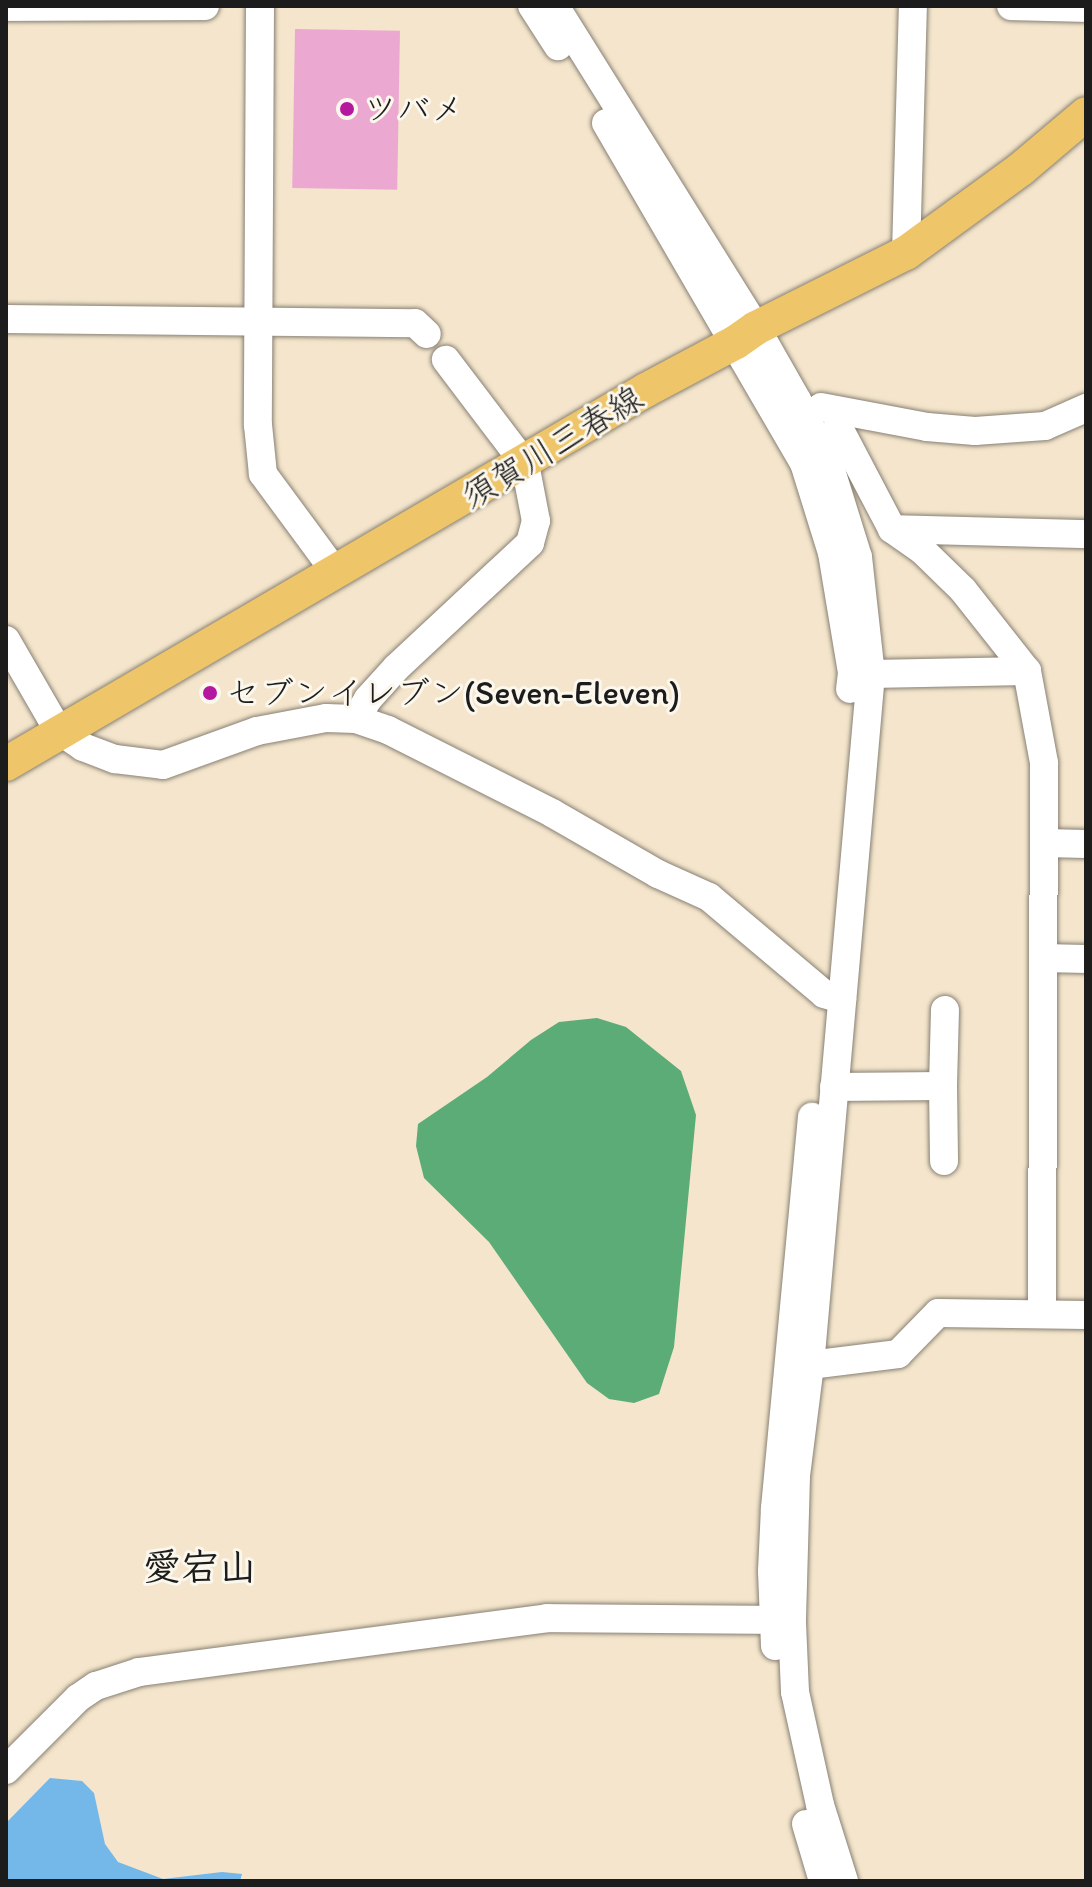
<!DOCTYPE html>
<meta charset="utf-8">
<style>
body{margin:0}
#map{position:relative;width:1092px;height:1887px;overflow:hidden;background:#f4e5cc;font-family:Itim,"Klee One",sans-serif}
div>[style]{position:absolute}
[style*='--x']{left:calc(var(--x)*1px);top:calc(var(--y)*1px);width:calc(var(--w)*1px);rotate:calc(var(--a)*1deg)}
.forest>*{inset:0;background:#5cac78}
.water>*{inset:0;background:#74b7e9}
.building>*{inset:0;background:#eba9d1;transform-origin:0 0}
.roads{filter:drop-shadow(0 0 2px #888074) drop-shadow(0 0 2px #888074)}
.minor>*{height:28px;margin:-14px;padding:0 14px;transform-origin:14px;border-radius:14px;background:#fff}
.major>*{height:34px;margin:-17px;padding:0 17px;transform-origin:17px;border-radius:17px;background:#eec569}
.dots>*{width:22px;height:22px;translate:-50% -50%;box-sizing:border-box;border:4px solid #fbf7ec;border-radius:50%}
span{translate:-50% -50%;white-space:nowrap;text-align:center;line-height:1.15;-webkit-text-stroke:6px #fbf7ec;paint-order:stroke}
.poi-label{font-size:34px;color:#1c1c1c}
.left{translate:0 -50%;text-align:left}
.street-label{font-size:34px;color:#1c1c1c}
.quarter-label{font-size:38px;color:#1c1c1c;font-weight:700}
.frame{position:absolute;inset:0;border:8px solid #1c1c1c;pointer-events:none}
</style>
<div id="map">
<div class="forest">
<i style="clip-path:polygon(597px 1018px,626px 1027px,681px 1071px,696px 1115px,674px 1347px,659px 1394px,634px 1403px,609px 1399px,587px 1383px,489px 1242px,424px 1178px,416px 1146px,418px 1124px,487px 1077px,531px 1040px,559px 1022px)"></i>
</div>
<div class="water">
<i style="clip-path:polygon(50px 1778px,82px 1781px,94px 1793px,105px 1844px,118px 1862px,163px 1879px,222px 1872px,242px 1874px,240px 1881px,6px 1881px,6px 1823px)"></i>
</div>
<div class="building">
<i style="left:295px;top:29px;width:105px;height:159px;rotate:1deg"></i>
</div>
<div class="roads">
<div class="minor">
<i style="--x:260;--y:6;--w:419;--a:90.3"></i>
<i style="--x:258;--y:425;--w:49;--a:84.2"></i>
<i style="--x:263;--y:474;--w:123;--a:53.6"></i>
<i style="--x:532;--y:6;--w:48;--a:57"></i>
<i style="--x:555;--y:6;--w:380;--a:58"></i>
<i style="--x:756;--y:328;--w:83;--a:60.3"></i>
<i style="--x:797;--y:400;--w:72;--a:63.4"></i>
<i style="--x:829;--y:464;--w:97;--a:72.7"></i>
<i style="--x:858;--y:557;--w:118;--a:83.7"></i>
<i style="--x:871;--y:674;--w:694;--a:95.04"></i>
<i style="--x:810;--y:1365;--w:112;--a:97.2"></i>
<i style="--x:796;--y:1476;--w:147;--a:91.6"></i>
<i style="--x:792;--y:1623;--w:69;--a:87.5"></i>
<i style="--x:795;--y:1692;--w:116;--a:77.5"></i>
<i style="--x:820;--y:1805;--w:80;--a:72.5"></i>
<i style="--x:1011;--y:6;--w:75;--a:1.5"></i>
<i style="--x:6;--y:7;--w:199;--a:-0.3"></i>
<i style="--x:606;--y:123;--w:393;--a:59.8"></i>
<i style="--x:804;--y:463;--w:94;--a:72.7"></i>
<i style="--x:832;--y:553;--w:122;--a:80.5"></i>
<i style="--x:852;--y:673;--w:16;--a:97"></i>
<i style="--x:906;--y:253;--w:247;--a:-88.4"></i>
<i style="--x:6;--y:319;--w:409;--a:0.6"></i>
<i style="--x:415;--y:323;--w:16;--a:43"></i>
<i style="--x:821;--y:407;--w:108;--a:10.7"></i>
<i style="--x:927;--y:427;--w:48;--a:4.8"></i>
<i style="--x:975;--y:431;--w:70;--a:-4.1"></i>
<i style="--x:1045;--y:426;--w:45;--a:-23.7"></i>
<i style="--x:840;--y:413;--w:13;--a:99"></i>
<i style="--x:838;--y:426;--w:116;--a:62.3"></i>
<i style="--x:892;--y:529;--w:37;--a:35"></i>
<i style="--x:922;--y:550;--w:57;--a:44.3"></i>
<i style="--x:963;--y:590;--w:103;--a:51.7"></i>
<i style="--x:1027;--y:671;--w:94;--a:79.5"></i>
<i style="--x:1044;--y:763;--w:551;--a:90.21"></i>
<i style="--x:892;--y:529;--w:194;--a:1.5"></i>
<i style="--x:6;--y:640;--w:104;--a:60"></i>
<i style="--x:58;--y:730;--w:30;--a:34"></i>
<i style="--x:83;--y:747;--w:34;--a:21"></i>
<i style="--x:115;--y:759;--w:48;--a:7.1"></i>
<i style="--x:163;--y:765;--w:100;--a:-19.9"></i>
<i style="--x:257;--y:731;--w:70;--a:-10.7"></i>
<i style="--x:326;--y:718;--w:30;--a:2"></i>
<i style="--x:356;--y:719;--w:34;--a:19"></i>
<i style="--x:388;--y:730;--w:184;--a:26.8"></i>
<i style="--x:552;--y:813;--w:122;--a:29.9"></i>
<i style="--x:658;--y:874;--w:56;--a:24.3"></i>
<i style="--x:709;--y:897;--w:150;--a:40.1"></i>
<i style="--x:824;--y:994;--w:19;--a:16"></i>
<i style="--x:871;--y:674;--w:156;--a:-1.1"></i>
<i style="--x:356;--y:719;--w:23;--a:-59"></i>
<i style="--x:368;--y:699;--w:42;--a:-47.9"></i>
<i style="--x:396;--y:668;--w:183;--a:-43"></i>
<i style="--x:530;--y:543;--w:23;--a:-75"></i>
<i style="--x:536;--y:521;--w:58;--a:-100.9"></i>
<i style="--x:525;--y:464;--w:131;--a:-127.2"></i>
<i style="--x:1045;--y:843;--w:41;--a:1.4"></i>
<i style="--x:1043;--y:958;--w:43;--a:1.3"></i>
<i style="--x:943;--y:1086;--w:76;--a:-88.5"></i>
<i style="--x:834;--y:1087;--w:109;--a:-0.5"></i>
<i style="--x:943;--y:1086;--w:75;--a:89.2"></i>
<i style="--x:810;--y:1365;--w:89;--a:-7.1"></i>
<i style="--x:898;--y:1354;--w:57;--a:-45.7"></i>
<i style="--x:938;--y:1313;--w:148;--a:0.8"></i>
<i style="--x:775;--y:1646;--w:75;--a:-92.3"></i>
<i style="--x:772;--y:1571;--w:63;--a:-87.3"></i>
<i style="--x:775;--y:1508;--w:393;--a:-84.6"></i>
<i style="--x:6;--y:1770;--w:102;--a:-45"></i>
<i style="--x:78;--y:1698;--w:22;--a:-34"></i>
<i style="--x:96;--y:1686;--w:45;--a:-18"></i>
<i style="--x:139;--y:1672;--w:412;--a:-7.5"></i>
<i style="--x:547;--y:1618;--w:226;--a:0.5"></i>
<i style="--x:806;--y:1824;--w:59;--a:73.4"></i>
</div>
<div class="major">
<i style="--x:6;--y:764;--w:741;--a:-30.3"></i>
<i style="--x:646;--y:390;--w:102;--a:-28.1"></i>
<i style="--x:736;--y:342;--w:24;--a:-35"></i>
<i style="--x:756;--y:328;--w:168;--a:-26.6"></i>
<i style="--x:906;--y:253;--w:142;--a:-36.1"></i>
<i style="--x:1021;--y:169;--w:85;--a:-40.2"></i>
</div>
</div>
<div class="dots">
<i style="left:347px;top:109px;background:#b5179e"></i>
<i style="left:210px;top:693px;background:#b5179e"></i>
</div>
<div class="poi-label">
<span class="left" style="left:363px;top:109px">ツバメ</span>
<span class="left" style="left:226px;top:693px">セブンイレブン(Seven-Eleven)</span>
</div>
<div class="street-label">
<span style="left:552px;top:447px;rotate:-31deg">須賀川三春線</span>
</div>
<div class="quarter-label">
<span style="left:200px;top:1568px">愛宕山</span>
</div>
<div class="frame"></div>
</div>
